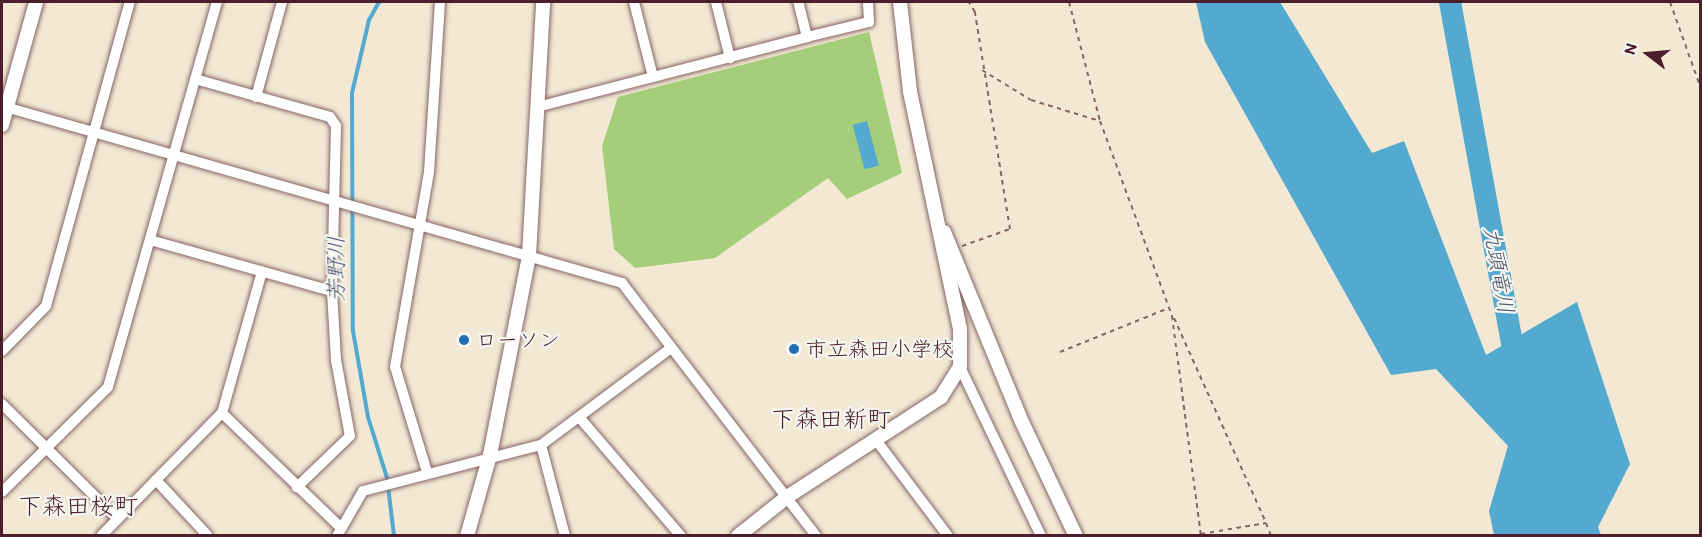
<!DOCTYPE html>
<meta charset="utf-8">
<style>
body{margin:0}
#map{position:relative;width:1702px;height:537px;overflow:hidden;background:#f2e8d3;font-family:Itim,"Klee One",sans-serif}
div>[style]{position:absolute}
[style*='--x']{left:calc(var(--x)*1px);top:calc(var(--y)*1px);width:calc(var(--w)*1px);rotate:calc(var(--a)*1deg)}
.green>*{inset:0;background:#a4ce7a}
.water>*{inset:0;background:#54a9d0;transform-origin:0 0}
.stream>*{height:4px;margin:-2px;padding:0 2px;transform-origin:2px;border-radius:2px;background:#54a9d0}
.river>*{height:22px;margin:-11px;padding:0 11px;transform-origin:11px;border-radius:11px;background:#54a9d0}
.path>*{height:2px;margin-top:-1px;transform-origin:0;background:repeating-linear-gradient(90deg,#856566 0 4.5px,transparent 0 9px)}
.roads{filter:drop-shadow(0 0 2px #856566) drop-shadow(0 0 2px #856566)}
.minor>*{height:10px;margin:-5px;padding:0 5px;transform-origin:5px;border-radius:5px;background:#fff}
.tertiary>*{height:14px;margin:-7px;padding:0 7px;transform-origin:7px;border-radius:7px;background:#fff}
.dots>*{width:16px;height:16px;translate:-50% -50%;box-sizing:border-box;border:3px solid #f6f6f2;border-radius:50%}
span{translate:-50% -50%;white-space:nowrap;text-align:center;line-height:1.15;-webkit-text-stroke:4.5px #f6f6f2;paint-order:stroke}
.poi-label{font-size:21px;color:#4a1f2b}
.left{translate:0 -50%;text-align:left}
.water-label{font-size:22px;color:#4e566d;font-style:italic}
.quarter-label{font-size:24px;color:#4a1f2b}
.frame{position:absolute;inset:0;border:3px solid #4a1f2b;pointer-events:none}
.north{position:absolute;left:1618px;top:24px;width:60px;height:60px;-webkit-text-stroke:4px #f6f6f2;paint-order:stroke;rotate:286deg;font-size:16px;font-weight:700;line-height:24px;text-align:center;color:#4a1f2b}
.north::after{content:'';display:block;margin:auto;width:21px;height:27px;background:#4a1f2b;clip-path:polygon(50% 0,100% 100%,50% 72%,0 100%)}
</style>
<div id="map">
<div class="green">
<i style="clip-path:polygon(869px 32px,902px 173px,847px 199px,828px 178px,715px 258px,635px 268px,614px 249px,602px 146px,618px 97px)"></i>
</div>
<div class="water">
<i style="clip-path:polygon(1196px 2px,1280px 2px,1372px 153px,1404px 141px,1486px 355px,1577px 302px,1630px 464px,1598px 527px,1601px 535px,1494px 535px,1489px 511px,1508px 446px,1436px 369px,1391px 375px,1205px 42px)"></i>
<i style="left:867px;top:121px;width:46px;height:15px;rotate:75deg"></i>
</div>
<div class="stream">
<i style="--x:379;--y:2;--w:21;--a:119"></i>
<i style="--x:369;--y:20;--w:75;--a:103.1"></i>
<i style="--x:352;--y:93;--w:238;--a:89.8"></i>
<i style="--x:353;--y:331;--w:87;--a:80.1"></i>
<i style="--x:368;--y:417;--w:64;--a:72.7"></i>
<i style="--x:387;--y:478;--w:58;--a:83.1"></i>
</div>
<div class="river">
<i style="--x:1450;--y:2;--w:373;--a:79.7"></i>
</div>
<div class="path">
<i style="--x:1069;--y:2;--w:123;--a:75.4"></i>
<i style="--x:1670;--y:2;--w:89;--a:70.3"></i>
<i style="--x:982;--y:70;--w:57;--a:31.5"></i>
<i style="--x:1031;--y:100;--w:72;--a:16.9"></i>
<i style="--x:1100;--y:121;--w:208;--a:69.7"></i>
<i style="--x:1172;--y:316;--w:222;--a:82.5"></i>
<i style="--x:962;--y:246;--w:51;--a:-19.5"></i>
<i style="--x:1010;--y:229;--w:220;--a:-99.2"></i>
<i style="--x:975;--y:12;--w:12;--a:-121"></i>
<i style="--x:1174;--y:318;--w:225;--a:65.8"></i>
<i style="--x:1060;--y:352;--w:118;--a:-22"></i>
<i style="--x:1201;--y:534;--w:66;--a:-9.6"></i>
<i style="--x:1266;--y:523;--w:14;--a:69"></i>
</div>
<div class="roads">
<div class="minor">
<i style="--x:634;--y:2;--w:77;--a:75.8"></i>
<i style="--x:716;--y:2;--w:58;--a:76"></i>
<i style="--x:807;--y:37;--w:64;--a:-13.6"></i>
<i style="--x:869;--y:22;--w:20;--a:-93"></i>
<i style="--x:195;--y:79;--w:140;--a:15.7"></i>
<i style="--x:330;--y:117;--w:11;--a:56"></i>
<i style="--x:336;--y:126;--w:165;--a:91.4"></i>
<i style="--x:332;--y:291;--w:69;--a:86.7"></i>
<i style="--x:336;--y:360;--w:77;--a:79.6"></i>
<i style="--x:350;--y:436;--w:74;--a:136.1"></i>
<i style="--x:256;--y:97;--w:98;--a:-74.7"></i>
<i style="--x:2;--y:106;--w:645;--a:15.93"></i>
<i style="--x:622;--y:283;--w:319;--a:52.5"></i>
<i style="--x:541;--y:106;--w:275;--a:-14.5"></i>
<i style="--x:807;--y:37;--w:36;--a:-104"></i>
<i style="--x:150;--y:240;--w:189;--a:15.7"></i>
<i style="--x:2;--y:351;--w:63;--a:-45.6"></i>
<i style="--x:46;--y:306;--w:315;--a:-74.6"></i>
<i style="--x:960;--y:367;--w:187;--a:64.4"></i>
<i style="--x:2;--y:404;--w:163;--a:44.8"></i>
<i style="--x:222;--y:413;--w:165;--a:44"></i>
<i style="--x:579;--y:417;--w:157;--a:49.4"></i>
<i style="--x:876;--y:440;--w:120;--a:53.1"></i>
<i style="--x:541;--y:445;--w:94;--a:75.2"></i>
<i style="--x:427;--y:472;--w:110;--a:-106.9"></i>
<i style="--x:395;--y:367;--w:198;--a:-80.1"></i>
<i style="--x:429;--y:172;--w:170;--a:-86.3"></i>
<i style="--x:156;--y:480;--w:76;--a:47.1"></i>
<i style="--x:2;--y:492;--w:149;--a:-44.7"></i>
<i style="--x:108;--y:387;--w:400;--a:-74.2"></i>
<i style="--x:101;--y:536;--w:173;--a:-45.5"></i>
<i style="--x:222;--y:413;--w:147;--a:-74.2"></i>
<i style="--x:337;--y:536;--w:52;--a:-60"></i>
<i style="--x:363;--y:491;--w:184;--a:-14.5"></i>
<i style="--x:541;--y:445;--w:161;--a:-36.7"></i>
</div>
<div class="tertiary">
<i style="--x:2;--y:125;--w:128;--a:-74.5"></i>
<i style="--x:944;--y:232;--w:205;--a:67.7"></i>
<i style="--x:1022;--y:422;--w:126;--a:64.7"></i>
<i style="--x:467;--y:536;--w:84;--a:-74.1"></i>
<i style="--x:490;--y:455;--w:203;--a:-78.9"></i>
<i style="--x:529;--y:256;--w:254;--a:-86.8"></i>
<i style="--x:738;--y:536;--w:63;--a:-38.5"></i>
<i style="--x:787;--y:497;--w:184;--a:-33"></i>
<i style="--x:941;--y:397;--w:36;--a:-58"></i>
<i style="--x:960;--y:367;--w:38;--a:-90"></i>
<i style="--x:960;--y:329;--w:243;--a:-101.9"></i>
<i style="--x:910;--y:91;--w:90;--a:-96.4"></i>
</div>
</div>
<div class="dots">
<i style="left:464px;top:340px;background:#1f6fb2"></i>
<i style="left:794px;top:349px;background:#1f6fb2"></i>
</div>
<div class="poi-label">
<span class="left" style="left:476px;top:340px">ローソン</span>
<span class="left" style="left:806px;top:349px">市立森田小学校</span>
</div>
<div class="water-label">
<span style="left:336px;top:269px;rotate:-90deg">芳野川</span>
<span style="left:1499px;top:270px;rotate:80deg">九頭竜川</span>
</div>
<div class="quarter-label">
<span style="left:831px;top:419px">下森田新町</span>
<span style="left:78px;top:506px">下森田桜町</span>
</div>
<div class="frame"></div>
<div class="north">N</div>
</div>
